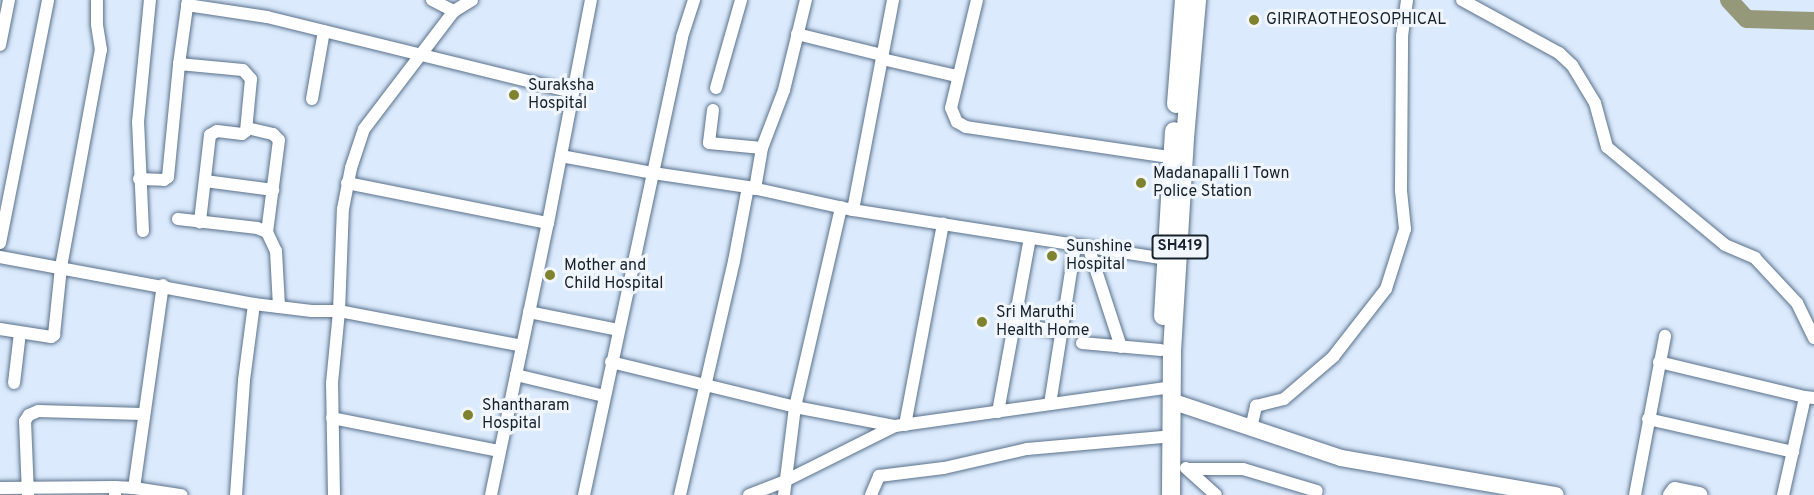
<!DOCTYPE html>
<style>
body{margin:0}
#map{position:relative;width:1814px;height:495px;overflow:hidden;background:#dbeafc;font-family:Overpass,sans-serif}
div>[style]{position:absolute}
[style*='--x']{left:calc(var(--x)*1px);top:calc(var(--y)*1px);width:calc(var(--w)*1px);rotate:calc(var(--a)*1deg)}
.river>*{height:18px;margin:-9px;padding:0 9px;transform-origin:9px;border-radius:9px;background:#959879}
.roads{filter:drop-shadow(0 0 2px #5a718b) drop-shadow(0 0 2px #5a718b)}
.street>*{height:12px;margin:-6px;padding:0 6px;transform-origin:6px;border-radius:6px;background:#fff}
.secondary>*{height:16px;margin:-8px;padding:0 8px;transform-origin:8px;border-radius:8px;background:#fff}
.primary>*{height:18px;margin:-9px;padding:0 9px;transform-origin:9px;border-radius:9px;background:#fff}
.dots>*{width:16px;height:16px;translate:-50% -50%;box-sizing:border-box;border:3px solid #f1f6fd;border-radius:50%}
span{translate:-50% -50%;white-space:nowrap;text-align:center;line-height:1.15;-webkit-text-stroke:6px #f1f6fd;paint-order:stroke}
.shield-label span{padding:2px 4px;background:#f1f6fd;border:2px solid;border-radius:4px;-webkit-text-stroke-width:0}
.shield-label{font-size:15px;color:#18222c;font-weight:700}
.poi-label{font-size:16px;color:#18222c}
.left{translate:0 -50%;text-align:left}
</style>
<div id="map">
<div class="river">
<i style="--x:1729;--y:0;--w:26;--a:47"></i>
<i style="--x:1747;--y:19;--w:67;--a:1.7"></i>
</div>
<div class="roads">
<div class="street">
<i style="--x:432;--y:0;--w:25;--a:27"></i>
<i style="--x:977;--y:0;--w:111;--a:103.5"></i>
<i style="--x:951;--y:108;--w:15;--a:67"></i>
<i style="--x:957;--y:122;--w:10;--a:29"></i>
<i style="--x:966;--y:127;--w:213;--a:8.4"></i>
<i style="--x:1462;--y:0;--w:111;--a:28.7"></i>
<i style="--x:1559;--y:53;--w:18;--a:43"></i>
<i style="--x:1572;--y:65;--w:44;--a:58.8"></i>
<i style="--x:1595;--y:103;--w:46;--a:74.7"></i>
<i style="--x:1607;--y:147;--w:153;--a:39.7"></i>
<i style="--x:1725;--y:245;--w:33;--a:23"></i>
<i style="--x:1755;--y:258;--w:62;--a:47"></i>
<i style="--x:1797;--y:303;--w:39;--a:64"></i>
<i style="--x:187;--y:5;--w:81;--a:8.5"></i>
<i style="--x:267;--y:17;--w:315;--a:13.8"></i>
<i style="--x:797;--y:34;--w:88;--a:13.9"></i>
<i style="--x:0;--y:45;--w:46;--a:-78.7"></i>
<i style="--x:882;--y:59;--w:77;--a:12.8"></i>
<i style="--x:179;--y:64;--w:64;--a:5.4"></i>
<i style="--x:243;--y:70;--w:12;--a:48"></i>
<i style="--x:251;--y:79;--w:52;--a:95.5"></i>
<i style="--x:246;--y:131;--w:5;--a:143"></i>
<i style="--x:242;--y:134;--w:25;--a:-173"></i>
<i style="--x:217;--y:131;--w:8;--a:150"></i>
<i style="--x:210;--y:135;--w:88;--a:96.6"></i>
<i style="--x:716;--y:88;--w:91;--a:-74.1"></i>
<i style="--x:312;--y:99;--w:69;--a:-80"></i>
<i style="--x:713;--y:110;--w:33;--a:97"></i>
<i style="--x:709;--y:143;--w:53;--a:5.4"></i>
<i style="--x:247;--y:128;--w:27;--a:13"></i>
<i style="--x:273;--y:134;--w:8;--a:45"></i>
<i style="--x:279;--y:140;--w:93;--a:97.4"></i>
<i style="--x:561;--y:156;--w:94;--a:10.5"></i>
<i style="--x:653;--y:173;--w:96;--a:8.4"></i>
<i style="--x:748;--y:187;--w:107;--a:12.4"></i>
<i style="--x:853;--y:210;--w:323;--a:8.9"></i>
<i style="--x:139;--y:179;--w:25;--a:2"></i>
<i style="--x:164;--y:180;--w:5;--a:-37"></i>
<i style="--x:168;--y:177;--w:114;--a:-84.4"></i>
<i style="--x:179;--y:64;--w:65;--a:-82"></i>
<i style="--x:205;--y:181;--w:69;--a:7.5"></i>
<i style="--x:347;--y:183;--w:205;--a:11.3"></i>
<i style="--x:755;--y:189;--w:42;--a:-80.3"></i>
<i style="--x:762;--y:148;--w:62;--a:-69.2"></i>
<i style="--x:784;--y:90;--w:93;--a:-76.3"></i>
<i style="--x:853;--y:210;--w:214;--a:-79.2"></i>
<i style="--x:178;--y:219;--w:80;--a:6.5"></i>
<i style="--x:257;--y:228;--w:11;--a:22"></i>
<i style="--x:267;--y:232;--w:21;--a:65"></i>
<i style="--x:276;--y:251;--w:56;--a:86.9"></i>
<i style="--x:143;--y:231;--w:109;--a:-92.6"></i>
<i style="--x:138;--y:122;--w:123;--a:-84.4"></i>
<i style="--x:0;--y:243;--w:248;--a:-78.8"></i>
<i style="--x:1089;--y:249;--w:103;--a:71.9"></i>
<i style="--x:0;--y:257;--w:258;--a:10.5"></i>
<i style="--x:254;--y:304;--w:58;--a:6.9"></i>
<i style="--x:312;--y:311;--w:27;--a:0"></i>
<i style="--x:339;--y:311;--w:102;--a:-87.8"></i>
<i style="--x:343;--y:209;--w:42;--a:-79"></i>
<i style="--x:351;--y:168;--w:41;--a:-71.6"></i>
<i style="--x:364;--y:129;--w:148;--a:-52.7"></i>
<i style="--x:454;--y:11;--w:21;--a:-31"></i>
<i style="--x:529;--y:312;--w:91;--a:11.4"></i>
<i style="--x:1014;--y:322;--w:48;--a:13.2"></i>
<i style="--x:0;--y:329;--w:52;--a:8.9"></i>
<i style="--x:51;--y:337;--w:4;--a:-34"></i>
<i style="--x:54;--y:335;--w:68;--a:-84.1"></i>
<i style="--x:61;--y:267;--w:221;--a:-79.6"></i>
<i style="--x:101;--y:50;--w:26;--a:-99"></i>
<i style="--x:97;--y:24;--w:24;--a:-90"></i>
<i style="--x:1082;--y:343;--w:79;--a:5.1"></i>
<i style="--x:611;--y:362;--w:189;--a:13.7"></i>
<i style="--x:795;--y:407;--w:102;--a:10.8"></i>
<i style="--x:1659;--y:362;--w:150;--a:13.5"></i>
<i style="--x:516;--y:375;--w:90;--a:13.4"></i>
<i style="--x:14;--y:383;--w:50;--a:-83.2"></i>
<i style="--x:1050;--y:404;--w:160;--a:-81"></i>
<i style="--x:998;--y:412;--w:177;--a:-79.6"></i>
<i style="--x:332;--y:418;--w:170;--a:11.2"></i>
<i style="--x:1648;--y:419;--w:149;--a:12.8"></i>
<i style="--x:905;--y:425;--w:205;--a:-79.3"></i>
<i style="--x:1251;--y:428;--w:23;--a:-77"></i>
<i style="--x:1256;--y:406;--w:29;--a:-14"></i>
<i style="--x:1284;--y:399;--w:65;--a:-40.6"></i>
<i style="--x:1333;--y:357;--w:86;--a:-52.1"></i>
<i style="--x:1386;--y:289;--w:63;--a:-72.4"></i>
<i style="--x:1405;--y:229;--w:39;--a:-96"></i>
<i style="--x:1401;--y:190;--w:154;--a:-89.6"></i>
<i style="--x:1402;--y:36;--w:36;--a:-82"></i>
<i style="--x:1186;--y:468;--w:40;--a:42"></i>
<i style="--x:1188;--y:469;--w:55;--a:0"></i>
<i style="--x:1243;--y:469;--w:77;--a:16.6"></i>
<i style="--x:0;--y:488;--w:115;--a:-0.5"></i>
<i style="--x:134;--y:488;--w:48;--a:8.5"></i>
<i style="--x:28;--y:495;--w:74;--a:-92.3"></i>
<i style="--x:25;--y:421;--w:7;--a:-56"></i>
<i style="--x:29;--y:415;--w:10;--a:-24"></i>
<i style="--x:38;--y:411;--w:104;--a:1.7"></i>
<i style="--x:115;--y:495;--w:8;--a:-90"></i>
<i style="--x:115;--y:487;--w:19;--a:3"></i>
<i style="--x:134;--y:488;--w:205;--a:-81.9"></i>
<i style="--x:236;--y:495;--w:115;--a:-86"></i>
<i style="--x:244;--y:380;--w:77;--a:-82.5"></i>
<i style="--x:334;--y:495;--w:112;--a:-91"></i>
<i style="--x:332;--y:383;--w:72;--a:-84.4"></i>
<i style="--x:339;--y:311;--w:186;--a:10.8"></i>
<i style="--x:491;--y:495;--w:278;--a:-78.2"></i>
<i style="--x:548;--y:223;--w:227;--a:-79.1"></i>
<i style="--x:584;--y:495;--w:468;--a:-77.9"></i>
<i style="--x:682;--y:37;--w:39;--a:-72"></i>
<i style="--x:680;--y:495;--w:240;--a:-77"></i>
<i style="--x:734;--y:261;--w:75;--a:-79.3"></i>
<i style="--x:749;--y:495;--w:36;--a:-21"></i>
<i style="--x:783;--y:482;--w:125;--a:-26.6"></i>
<i style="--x:895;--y:426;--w:279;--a:-8"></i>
<i style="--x:784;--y:495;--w:89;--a:-82.9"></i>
<i style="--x:795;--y:407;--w:205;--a:-77"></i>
<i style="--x:871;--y:495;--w:21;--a:-67"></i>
<i style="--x:879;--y:476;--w:65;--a:-7"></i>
<i style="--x:944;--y:468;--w:85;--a:-12.9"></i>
<i style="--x:1027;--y:449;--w:136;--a:-5.1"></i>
<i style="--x:1635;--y:495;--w:162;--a:-79.3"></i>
<i style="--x:1783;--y:495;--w:100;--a:-77.3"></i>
<i style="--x:1805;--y:397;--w:9;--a:6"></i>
</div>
<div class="secondary">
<i style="--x:1171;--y:401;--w:179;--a:18.5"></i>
<i style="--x:1341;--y:458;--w:218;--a:9.8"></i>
<i style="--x:1671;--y:495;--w:6;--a:-51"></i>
<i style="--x:1675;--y:490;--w:25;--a:12"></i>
</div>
<div class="primary">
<i style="--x:1176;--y:104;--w:104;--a:-85.6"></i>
<i style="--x:1163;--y:316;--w:185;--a:-86.6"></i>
<i style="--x:1171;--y:495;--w:144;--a:-89.6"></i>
<i style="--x:1172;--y:351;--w:213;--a:-86.5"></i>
<i style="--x:1185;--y:138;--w:139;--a:-85"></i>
</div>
</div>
<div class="dots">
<i style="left:1254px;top:20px;background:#7f832d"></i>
<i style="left:514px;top:95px;background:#7f832d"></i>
<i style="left:1141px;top:183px;background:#7f832d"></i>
<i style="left:1052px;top:256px;background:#7f832d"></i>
<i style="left:550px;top:275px;background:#7f832d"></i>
<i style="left:982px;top:322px;background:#7f832d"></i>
<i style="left:468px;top:415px;background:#7f832d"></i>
</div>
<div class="shield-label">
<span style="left:1180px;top:247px">SH419</span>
</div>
<div class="poi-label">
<span class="left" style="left:1266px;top:20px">GIRIRAOTHEOSOPHICAL</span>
<span class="left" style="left:528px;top:95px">Suraksha<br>Hospital</span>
<span class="left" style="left:1153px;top:183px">Madanapalli 1 Town<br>Police Station</span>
<span class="left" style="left:1066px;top:256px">Sunshine<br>Hospital</span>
<span class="left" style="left:564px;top:275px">Mother and<br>Child Hospital</span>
<span class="left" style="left:996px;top:322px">Sri Maruthi<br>Health Home</span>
<span class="left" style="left:482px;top:415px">Shantharam<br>Hospital</span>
</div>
</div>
